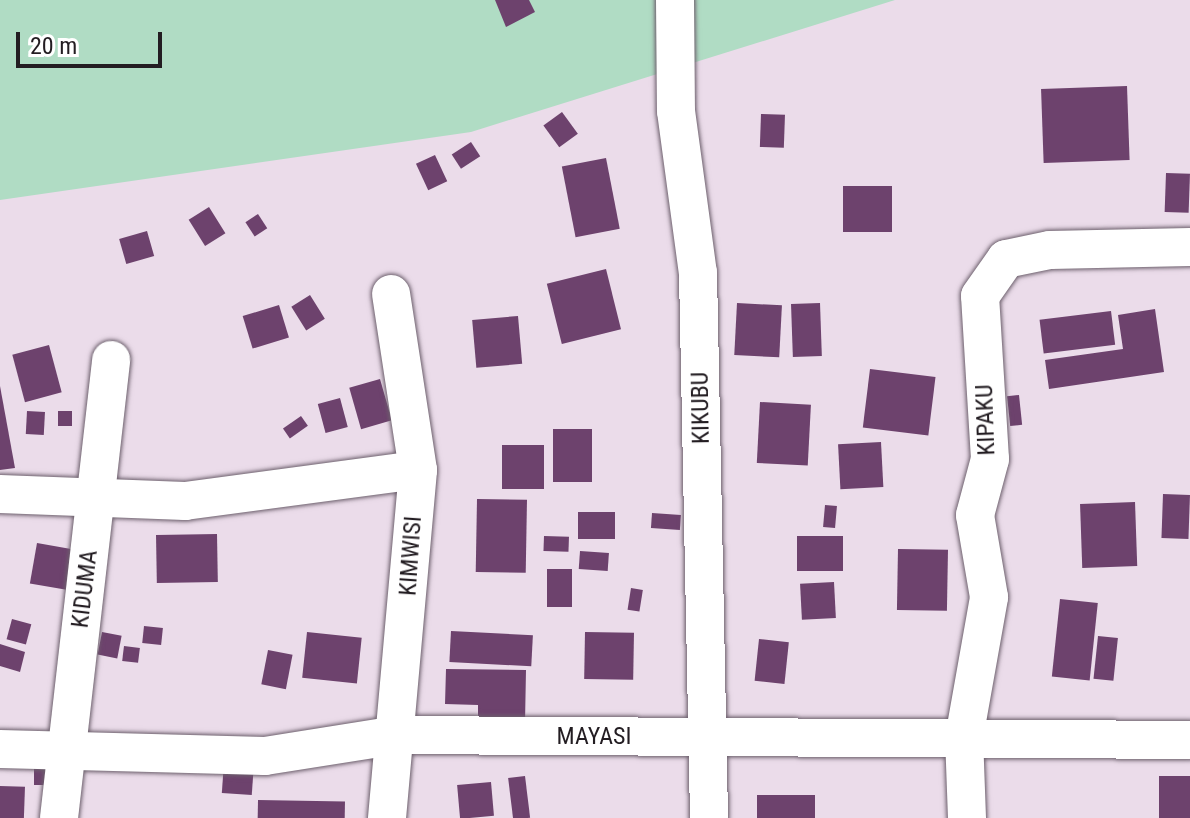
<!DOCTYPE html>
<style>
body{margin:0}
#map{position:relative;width:1190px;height:818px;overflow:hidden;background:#ebdcea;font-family:"Roboto Condensed",sans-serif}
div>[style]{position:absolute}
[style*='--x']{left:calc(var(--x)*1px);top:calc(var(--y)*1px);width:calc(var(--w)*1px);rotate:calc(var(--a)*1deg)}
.green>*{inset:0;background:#b0dcc4}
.building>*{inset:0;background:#6d426d;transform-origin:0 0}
.roads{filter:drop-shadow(0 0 2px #6d606d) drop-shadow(0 0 2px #6d606d)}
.street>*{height:38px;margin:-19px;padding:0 19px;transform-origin:19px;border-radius:19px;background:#fff}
span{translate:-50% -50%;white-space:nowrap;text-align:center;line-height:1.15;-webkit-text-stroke:8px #fff;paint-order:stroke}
.street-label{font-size:24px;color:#231d22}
.scale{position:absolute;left:16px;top:32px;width:146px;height:36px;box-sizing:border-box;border:4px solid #231d22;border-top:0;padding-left:10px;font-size:24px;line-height:28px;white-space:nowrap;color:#231d22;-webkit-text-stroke:6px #fff;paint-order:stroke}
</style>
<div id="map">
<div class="green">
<i style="clip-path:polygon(0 0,895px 0,471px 132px,0 200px)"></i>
</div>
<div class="building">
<i style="clip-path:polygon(495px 0,529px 0,535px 12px,506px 27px)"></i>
<i style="left:1127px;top:86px;width:74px;height:86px;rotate:88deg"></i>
<i style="left:562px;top:112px;width:27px;height:23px;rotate:54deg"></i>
<i style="left:761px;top:114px;width:24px;height:33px;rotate:2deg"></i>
<i style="left:471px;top:142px;width:17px;height:23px;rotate:57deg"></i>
<i style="left:435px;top:155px;width:29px;height:21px;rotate:65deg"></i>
<i style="left:606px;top:158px;width:72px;height:45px;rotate:79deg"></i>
<i style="left:1166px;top:173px;width:24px;height:39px;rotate:2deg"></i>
<i style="left:843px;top:186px;width:49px;height:46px"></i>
<i style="left:209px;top:207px;width:31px;height:24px;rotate:58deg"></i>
<i style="left:258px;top:214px;width:17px;height:15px;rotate:57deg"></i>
<i style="left:147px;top:231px;width:26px;height:29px;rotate:74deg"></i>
<i style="left:606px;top:269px;width:62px;height:61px;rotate:76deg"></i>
<i style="left:310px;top:295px;width:28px;height:22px;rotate:58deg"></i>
<i style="left:737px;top:303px;width:45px;height:52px;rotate:3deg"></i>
<i style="left:820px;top:303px;width:53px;height:29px;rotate:88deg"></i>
<i style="left:279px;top:305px;width:34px;height:38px;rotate:73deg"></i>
<i style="clip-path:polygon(1155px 309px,1164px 372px,1049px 389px,1045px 360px,1123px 349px,1118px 315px)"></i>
<i style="left:1111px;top:311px;width:34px;height:72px;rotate:83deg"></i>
<i style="left:518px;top:316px;width:48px;height:46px;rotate:85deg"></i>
<i style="left:49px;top:345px;width:49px;height:38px;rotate:75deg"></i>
<i style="left:870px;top:369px;width:66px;height:59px;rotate:7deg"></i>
<i style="left:380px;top:379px;width:43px;height:32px;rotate:74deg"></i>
<i style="clip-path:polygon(0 386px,15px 468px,0 470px)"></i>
<i style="left:1019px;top:395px;width:30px;height:12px;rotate:84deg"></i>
<i style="left:340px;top:398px;width:30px;height:23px;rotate:75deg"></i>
<i style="left:760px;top:402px;width:51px;height:61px;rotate:3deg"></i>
<i style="left:27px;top:411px;width:18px;height:23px;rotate:3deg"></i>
<i style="left:58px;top:411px;width:14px;height:15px"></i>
<i style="left:301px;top:416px;width:12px;height:22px;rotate:55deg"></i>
<i style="left:592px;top:429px;width:53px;height:39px;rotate:90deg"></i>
<i style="left:881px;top:442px;width:45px;height:43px;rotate:87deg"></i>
<i style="left:502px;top:445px;width:42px;height:44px"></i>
<i style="left:1163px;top:494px;width:27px;height:44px;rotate:2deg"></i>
<i style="left:477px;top:499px;width:50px;height:73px;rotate:1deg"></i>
<i style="left:1135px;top:502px;width:64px;height:55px;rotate:88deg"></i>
<i style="left:825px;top:505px;width:12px;height:22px;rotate:5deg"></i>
<i style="left:578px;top:512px;width:37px;height:27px"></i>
<i style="left:652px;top:513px;width:29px;height:15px;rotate:4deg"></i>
<i style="left:217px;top:534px;width:48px;height:61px;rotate:89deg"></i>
<i style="left:544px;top:536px;width:25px;height:15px;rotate:2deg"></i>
<i style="left:843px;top:536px;width:35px;height:46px;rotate:90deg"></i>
<i style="left:37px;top:543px;width:46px;height:41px;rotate:10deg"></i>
<i style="left:898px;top:549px;width:50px;height:61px;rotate:1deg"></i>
<i style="left:580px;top:551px;width:29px;height:18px;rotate:4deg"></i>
<i style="left:547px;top:569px;width:25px;height:38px"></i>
<i style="left:834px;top:582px;width:36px;height:34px;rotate:87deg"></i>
<i style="left:631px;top:588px;width:12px;height:22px;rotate:9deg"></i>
<i style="left:1060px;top:599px;width:38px;height:78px;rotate:6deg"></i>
<i style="left:12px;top:619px;width:20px;height:21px;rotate:15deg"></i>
<i style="left:144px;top:626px;width:19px;height:17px;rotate:6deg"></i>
<i style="left:451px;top:631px;width:82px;height:31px;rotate:3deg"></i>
<i style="left:102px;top:632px;width:20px;height:23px;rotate:11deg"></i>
<i style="left:307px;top:632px;width:55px;height:46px;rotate:6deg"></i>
<i style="left:585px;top:632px;width:49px;height:47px;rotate:1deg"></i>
<i style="left:1098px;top:636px;width:20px;height:43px;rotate:6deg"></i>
<i style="left:759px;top:639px;width:30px;height:42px;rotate:6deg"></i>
<i style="clip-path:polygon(0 644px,25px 652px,20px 672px,0 666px)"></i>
<i style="left:124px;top:646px;width:16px;height:15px;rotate:7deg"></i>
<i style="left:268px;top:650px;width:25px;height:35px;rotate:11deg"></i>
<i style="clip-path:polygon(446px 669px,526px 670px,525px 723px,478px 722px,478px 705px,445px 704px)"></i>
<i style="left:224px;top:762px;width:30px;height:31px;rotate:4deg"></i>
<i style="left:34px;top:763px;width:21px;height:22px"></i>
<i style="left:525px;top:776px;width:42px;height:17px;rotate:83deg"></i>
<i style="left:1190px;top:776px;width:42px;height:31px;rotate:90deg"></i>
<i style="left:491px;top:782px;width:34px;height:34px;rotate:85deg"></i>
<i style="left:0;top:786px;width:25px;height:32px;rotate:2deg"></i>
<i style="left:815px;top:795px;width:23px;height:58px;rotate:90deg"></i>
<i style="left:258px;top:800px;width:87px;height:18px;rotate:1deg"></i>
</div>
<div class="roads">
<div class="street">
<i style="--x:675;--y:0;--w:111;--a:89.5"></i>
<i style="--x:676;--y:111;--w:163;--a:82.3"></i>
<i style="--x:698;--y:273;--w:545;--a:88.84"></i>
<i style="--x:0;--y:494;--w:185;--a:2.2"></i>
<i style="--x:185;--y:501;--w:235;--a:-7.6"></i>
<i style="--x:0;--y:749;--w:265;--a:1.5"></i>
<i style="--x:265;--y:756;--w:135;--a:-9"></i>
<i style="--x:398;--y:735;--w:792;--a:0.36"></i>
<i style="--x:59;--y:818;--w:461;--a:-83.5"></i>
<i style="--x:387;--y:818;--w:349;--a:-84.9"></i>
<i style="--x:418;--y:470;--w:178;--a:-98.7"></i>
<i style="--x:967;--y:818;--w:80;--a:-92.1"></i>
<i style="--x:964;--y:738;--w:143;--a:-79.9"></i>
<i style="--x:989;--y:597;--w:83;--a:-99.7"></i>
<i style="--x:975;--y:515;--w:58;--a:-75"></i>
<i style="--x:990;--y:459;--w:163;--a:-93.5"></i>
<i style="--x:980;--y:296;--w:45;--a:-54.9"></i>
<i style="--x:1006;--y:259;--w:45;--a:-11.6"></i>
<i style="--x:1050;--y:250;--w:140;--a:-1.2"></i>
</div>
</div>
<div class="street-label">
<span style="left:701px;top:408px;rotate:-91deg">KIKUBU</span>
<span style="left:986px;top:420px;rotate:-92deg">KIPAKU</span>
<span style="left:411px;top:556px;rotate:-86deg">KIMWISI</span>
<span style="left:85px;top:589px;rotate:-83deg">KIDUMA</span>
<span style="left:594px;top:737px">MAYASI</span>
</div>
<div class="scale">20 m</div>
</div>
